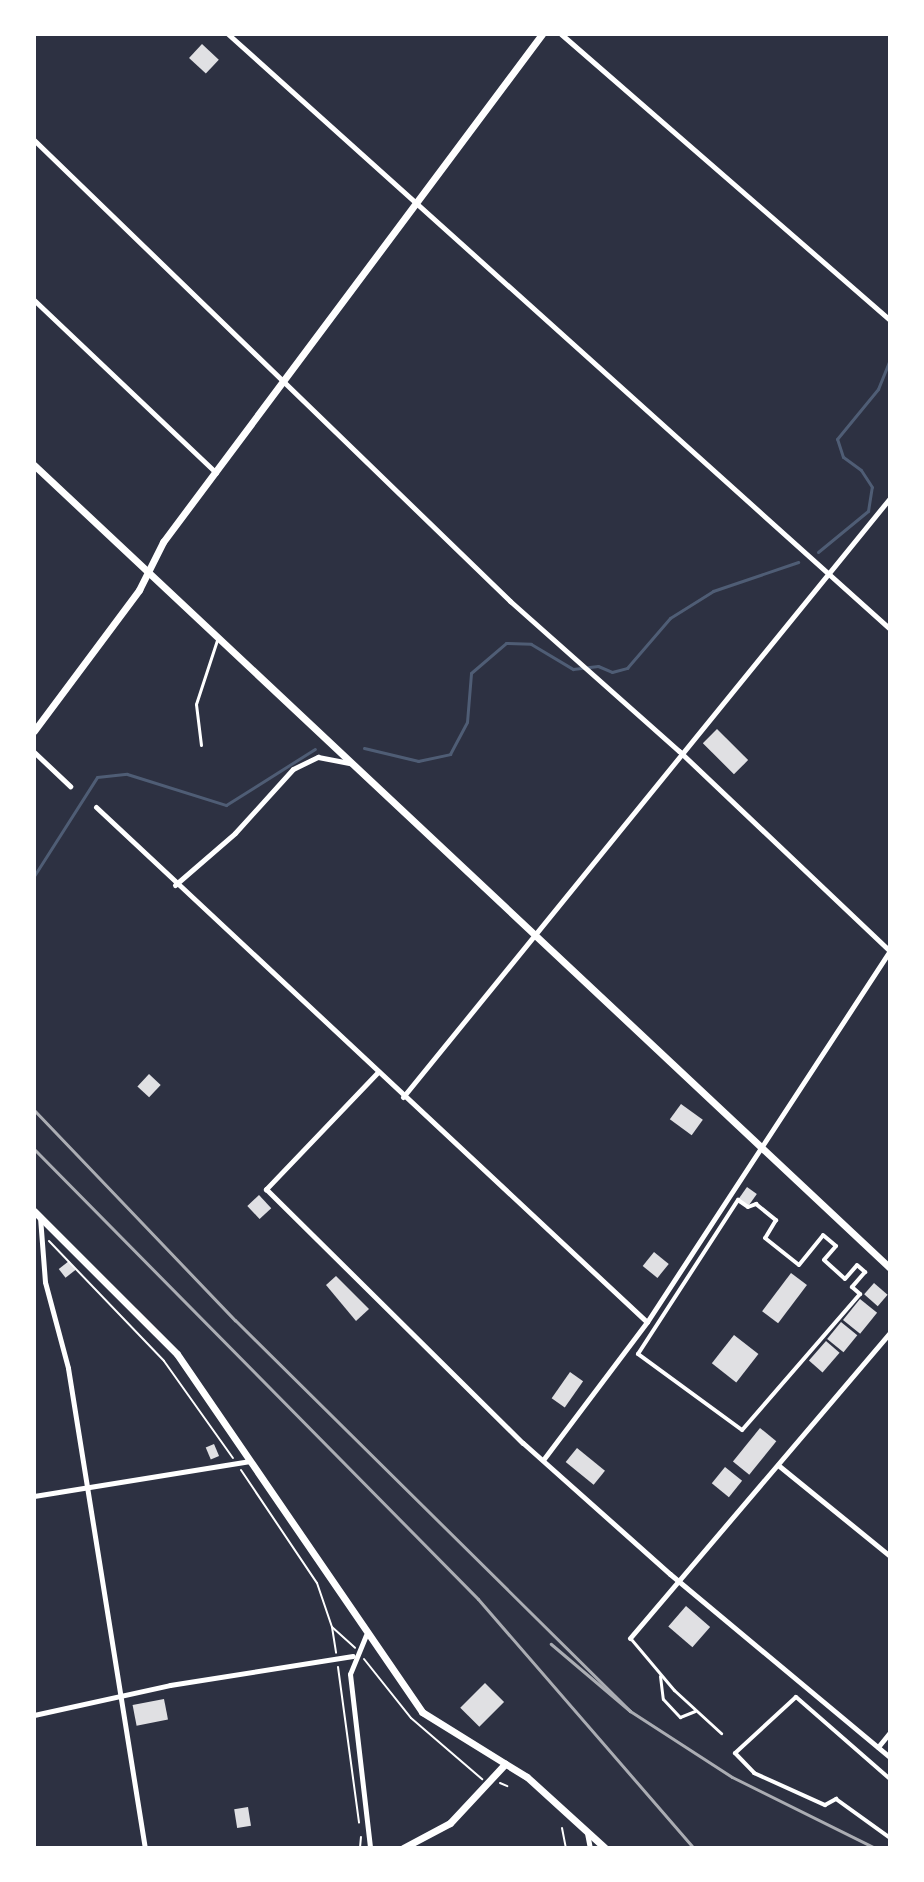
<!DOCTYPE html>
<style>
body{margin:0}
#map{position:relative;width:924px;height:1882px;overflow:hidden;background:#2d3142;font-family:"Alegreya Sans",sans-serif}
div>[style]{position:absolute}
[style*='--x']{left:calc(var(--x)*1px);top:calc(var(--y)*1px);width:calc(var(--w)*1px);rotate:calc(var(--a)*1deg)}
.stream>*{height:3px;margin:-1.5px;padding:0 1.5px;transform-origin:1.5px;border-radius:1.5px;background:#4f5d75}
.building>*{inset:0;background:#e0e0e3;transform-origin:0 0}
.path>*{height:2px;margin:-1px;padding:0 1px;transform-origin:1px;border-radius:1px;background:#fff}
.service>*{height:3px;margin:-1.5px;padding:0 1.5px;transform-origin:1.5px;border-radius:1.5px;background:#fff}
.pedestrian>*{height:4px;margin:-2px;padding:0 2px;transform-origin:2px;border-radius:2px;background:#fff}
.minor>*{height:5px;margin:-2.5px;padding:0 2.5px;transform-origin:2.5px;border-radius:2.5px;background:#fff}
.tertiary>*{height:7px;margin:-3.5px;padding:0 3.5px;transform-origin:3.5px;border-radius:3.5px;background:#fff}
.rail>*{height:3px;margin:-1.5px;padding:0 1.5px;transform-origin:1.5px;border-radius:1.5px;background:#abadb3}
span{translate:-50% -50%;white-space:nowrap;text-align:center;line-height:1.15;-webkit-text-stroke:6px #fff;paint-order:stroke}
.frame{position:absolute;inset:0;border:36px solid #fff;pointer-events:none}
</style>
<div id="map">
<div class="stream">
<i style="--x:818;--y:552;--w:65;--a:-39.4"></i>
<i style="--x:868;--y:511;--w:24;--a:-81"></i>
<i style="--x:872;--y:487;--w:20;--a:-123"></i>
<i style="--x:861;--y:470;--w:22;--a:-144"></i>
<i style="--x:843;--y:457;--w:19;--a:-108"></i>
<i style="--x:837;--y:439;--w:65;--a:-50.6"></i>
<i style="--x:878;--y:389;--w:32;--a:-68"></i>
<i style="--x:364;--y:748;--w:56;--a:13.5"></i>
<i style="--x:418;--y:761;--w:33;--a:-12"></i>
<i style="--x:450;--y:754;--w:36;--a:-62"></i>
<i style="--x:467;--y:722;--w:49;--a:-85.3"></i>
<i style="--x:471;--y:673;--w:46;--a:-40.6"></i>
<i style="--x:506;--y:643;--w:25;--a:2"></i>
<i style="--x:531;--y:644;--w:49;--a:30.8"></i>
<i style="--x:573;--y:669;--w:25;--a:-7"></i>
<i style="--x:598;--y:666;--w:15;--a:23"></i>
<i style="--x:612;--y:672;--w:16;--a:-15"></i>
<i style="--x:627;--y:668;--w:66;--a:-49.3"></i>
<i style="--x:670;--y:618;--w:51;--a:-32.1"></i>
<i style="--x:713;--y:591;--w:90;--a:-18.8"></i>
<i style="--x:34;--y:876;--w:117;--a:-57.5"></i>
<i style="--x:97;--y:777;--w:30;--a:-6"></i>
<i style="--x:127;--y:774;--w:104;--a:17.4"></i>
<i style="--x:226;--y:805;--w:105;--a:-32.2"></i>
</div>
<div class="building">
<i style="left:202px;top:44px;width:23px;height:19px;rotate:43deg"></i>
<i style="left:717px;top:729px;width:44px;height:20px;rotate:45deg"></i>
<i style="left:149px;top:1074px;width:16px;height:17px;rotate:43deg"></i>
<i style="left:681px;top:1104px;width:27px;height:19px;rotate:36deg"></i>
<i style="left:747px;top:1187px;width:12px;height:16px;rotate:35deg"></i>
<i style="left:259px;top:1195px;width:18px;height:16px;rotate:47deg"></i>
<i style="left:654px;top:1252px;width:19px;height:18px;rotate:39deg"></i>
<i style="left:69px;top:1261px;width:11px;height:13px;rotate:52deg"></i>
<i style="left:791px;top:1273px;width:20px;height:48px;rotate:37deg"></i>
<i style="clip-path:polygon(336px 1276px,369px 1309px,356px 1321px,326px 1285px)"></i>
<i style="left:874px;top:1283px;width:18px;height:15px;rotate:41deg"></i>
<i style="left:860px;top:1299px;width:22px;height:27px;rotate:39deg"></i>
<i style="left:841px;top:1322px;width:21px;height:22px;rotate:39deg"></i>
<i style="left:734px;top:1335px;width:31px;height:36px;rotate:38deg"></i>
<i style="left:826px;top:1341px;width:18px;height:26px;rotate:41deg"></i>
<i style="left:570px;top:1372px;width:16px;height:32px;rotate:35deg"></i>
<i style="left:760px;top:1428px;width:21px;height:43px;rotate:39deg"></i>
<i style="left:214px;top:1444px;width:13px;height:9px;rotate:67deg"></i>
<i style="left:577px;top:1448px;width:36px;height:18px;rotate:39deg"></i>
<i style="left:725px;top:1467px;width:22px;height:21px;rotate:39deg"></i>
<i style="left:686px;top:1606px;width:32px;height:27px;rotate:41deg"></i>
<i style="left:485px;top:1683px;width:27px;height:35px;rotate:45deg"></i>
<i style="left:164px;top:1699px;width:21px;height:32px;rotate:79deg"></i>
<i style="left:248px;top:1807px;width:19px;height:14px;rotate:81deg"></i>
</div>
<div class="path">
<i style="--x:49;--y:1241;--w:166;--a:46.2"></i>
<i style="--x:164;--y:1361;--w:119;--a:54.6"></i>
<i style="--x:241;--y:1470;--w:136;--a:56.1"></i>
<i style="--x:317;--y:1583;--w:46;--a:71.2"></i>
<i style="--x:332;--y:1627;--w:31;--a:42"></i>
<i style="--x:332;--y:1627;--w:26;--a:81"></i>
<i style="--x:364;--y:1659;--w:75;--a:51.5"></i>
<i style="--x:411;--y:1718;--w:94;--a:40.7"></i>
<i style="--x:338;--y:1667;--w:157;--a:82.3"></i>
<i style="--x:500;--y:1783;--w:8;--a:23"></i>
<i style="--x:562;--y:1828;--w:20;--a:79"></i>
<i style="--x:360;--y:1848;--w:11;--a:-85"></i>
</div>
<div class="service">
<i style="--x:201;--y:745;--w:41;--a:-97"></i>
<i style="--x:196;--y:704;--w:71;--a:-71.8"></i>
<i style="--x:631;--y:1639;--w:67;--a:49.9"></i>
<i style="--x:674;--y:1690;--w:64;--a:42.5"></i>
<i style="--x:660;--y:1676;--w:23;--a:83"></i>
<i style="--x:663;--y:1699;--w:25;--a:47"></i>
<i style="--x:680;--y:1717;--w:16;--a:-22"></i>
</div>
<div class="pedestrian">
<i style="--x:738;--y:1200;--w:12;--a:35"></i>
<i style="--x:748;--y:1207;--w:9;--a:-21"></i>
<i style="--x:756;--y:1204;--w:26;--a:39"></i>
<i style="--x:776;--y:1220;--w:21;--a:121"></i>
<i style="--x:765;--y:1238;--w:43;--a:38.5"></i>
<i style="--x:799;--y:1265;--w:38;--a:-51"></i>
<i style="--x:823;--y:1235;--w:17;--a:40"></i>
<i style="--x:836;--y:1246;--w:18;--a:131"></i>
<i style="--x:824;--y:1260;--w:28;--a:42"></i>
<i style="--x:845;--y:1279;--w:18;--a:-49"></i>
<i style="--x:857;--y:1265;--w:11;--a:41"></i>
<i style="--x:865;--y:1272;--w:20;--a:131"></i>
<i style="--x:852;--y:1287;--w:11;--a:41"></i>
<i style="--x:860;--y:1294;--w:180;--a:130.9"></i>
<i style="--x:742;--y:1430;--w:129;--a:-143.8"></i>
<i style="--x:638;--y:1354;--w:184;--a:-57"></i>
<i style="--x:890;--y:1779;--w:125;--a:-138.9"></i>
<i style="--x:796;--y:1697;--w:83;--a:137.4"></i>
<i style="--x:735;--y:1753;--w:28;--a:46"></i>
<i style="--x:754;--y:1773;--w:78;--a:24.3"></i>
<i style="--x:825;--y:1805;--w:13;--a:-29"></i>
<i style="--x:836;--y:1799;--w:67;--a:35.8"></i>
</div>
<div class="minor">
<i style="--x:228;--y:34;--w:890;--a:41.95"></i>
<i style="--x:561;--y:34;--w:436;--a:41"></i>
<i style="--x:34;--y:140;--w:663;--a:44.08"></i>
<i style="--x:510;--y:601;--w:226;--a:41.6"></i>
<i style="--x:679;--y:751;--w:291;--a:43.5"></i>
<i style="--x:34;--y:300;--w:251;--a:43.5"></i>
<i style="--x:34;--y:752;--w:50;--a:43.4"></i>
<i style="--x:96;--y:807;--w:754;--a:43.07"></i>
<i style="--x:175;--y:885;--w:79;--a:-40.9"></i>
<i style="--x:235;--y:833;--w:86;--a:-47.8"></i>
<i style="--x:293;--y:769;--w:28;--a:-26"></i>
<i style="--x:318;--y:757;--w:33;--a:11"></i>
<i style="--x:377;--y:1073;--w:161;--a:133.7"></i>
<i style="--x:266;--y:1189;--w:361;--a:44.7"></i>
<i style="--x:523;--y:1443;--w:197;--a:41.7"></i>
<i style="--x:670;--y:1574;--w:286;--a:39.8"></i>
<i style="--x:403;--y:1097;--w:772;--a:-50.89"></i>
<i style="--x:40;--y:1217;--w:65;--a:85.6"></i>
<i style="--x:45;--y:1282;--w:89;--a:75"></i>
<i style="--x:68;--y:1368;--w:486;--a:80.9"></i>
<i style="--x:543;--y:1460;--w:173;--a:-53"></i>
<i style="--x:647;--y:1322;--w:444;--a:-56.8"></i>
<i style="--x:778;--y:1465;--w:144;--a:39.1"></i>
<i style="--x:34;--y:1496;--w:219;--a:-9.2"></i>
<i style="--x:366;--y:1635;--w:42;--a:112.3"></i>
<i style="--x:350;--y:1674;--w:175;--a:83.4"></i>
<i style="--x:630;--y:1638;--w:402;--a:-49.6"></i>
<i style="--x:34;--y:1715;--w:139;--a:-12.4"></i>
<i style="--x:170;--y:1685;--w:185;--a:-9"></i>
<i style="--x:878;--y:1747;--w:19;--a:-51"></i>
<i style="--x:587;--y:1833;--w:15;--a:79"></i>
</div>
<div class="tertiary">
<i style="--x:34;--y:465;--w:1174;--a:43.17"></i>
<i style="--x:34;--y:731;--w:176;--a:-53.3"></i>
<i style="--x:139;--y:590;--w:54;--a:-63.4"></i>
<i style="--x:163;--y:542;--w:634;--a:-53.27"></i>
<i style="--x:34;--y:1211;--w:202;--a:45"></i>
<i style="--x:177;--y:1354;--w:434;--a:55.6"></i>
<i style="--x:422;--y:1712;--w:123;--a:31.8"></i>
<i style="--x:527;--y:1777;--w:105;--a:42.3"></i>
<i style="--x:403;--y:1848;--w:53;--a:-28"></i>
<i style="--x:450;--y:1823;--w:81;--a:-47"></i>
</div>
<div class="rail">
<i style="--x:34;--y:1110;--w:291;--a:46.3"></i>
<i style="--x:235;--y:1320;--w:556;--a:44.71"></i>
<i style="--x:630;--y:1711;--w:104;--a:-139.7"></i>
<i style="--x:34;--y:1149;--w:632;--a:45.38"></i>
<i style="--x:478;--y:1599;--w:330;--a:49.1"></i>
<i style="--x:630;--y:1711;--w:121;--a:32.9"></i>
<i style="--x:732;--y:1777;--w:160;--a:26.4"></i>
</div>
<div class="frame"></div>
</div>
